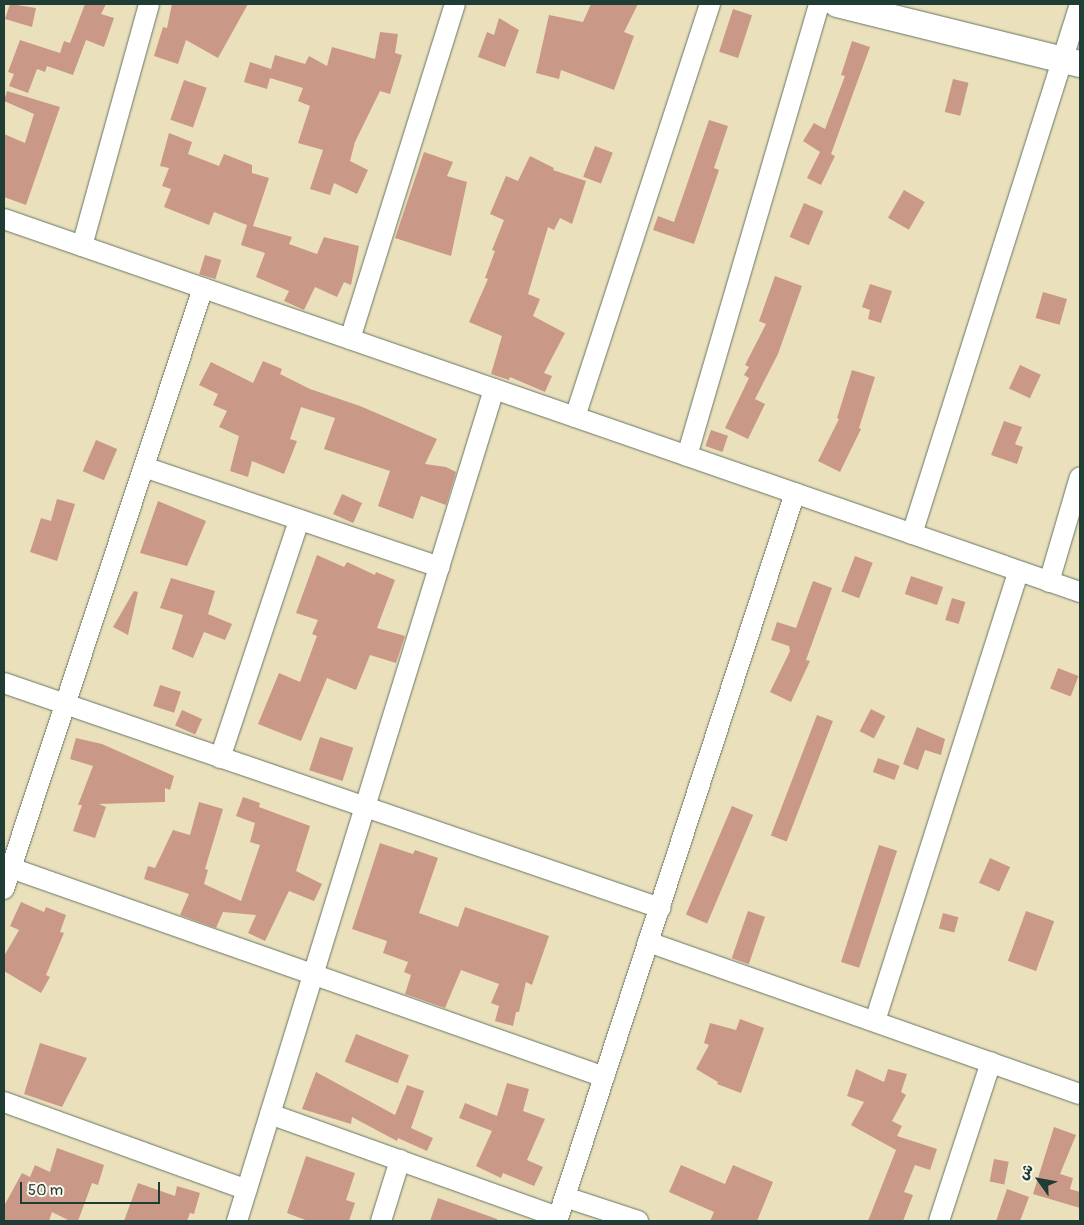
<!DOCTYPE html>
<meta charset="utf-8">
<style>
body{margin:0}
#map{position:relative;width:1084px;height:1225px;overflow:hidden;background:#ebe0bc;font-family:Pangolin,"Playpen Sans Arabic",sans-serif}
div>[style]{position:absolute}
[style*='--x']{left:calc(var(--x)*1px);top:calc(var(--y)*1px);width:calc(var(--w)*1px);rotate:calc(var(--a)*1deg)}
.building>*{inset:0;background:#ca9887;transform-origin:0 0}
.roads{filter:drop-shadow(0 0 1px #667664) drop-shadow(0 0 1px #667664)}
.minor>*{height:20px;margin:-10px;padding:0 10px;transform-origin:10px;border-radius:10px;background:#fff}
.major>*{height:26px;margin:-13px;padding:0 13px;transform-origin:13px;border-radius:13px;background:#fff}
span{translate:-50% -50%;white-space:nowrap;text-align:center;line-height:1.15;-webkit-text-stroke:5px #fbf7ec;paint-order:stroke}
.frame{position:absolute;inset:0;border:5px solid #1f3d34;pointer-events:none}
.north{position:absolute;left:1014px;top:1155px;width:50px;height:50px;-webkit-text-stroke:4px #fbf7ec;paint-order:stroke;rotate:302deg;font-size:14px;font-weight:700;line-height:20px;text-align:center;color:#1f3d34}
.north::after{content:'';display:block;margin:auto;width:18px;height:22px;background:#1f3d34;clip-path:polygon(50% 0,100% 100%,50% 72%,0 100%)}
.scale{position:absolute;left:20px;top:1182px;width:140px;height:22px;box-sizing:border-box;border:2px solid #1f3d34;border-top:0;padding-left:6px;font-size:15px;line-height:18px;white-space:nowrap;color:#1f3d34;-webkit-text-stroke:4px #fbf7ec;paint-order:stroke}
</style>
<div id="map">
<div class="building">
<i style="clip-path:polygon(10px 4px,36px 8px,32px 27px,5px 19px)"></i>
<i style="clip-path:polygon(85px 4px,106px 4px,101px 14px,114px 18px,104px 47px,86px 40px,73px 75px,47px 66px,45px 72px,37px 69px,28px 93px,9px 86px,14px 74px,8px 72px,20px 40px,60px 53px,64px 41px,70px 43px)"></i>
<i style="clip-path:polygon(172px 4px,248px 4px,218px 58px,186px 40px,178px 64px,154px 56px,163px 27px,167px 28px)"></i>
<i style="clip-path:polygon(591px 4px,638px 4px,624px 32px,634px 36px,614px 90px,561px 70px,559px 79px,536px 73px,549px 15px,583px 22px)"></i>
<i style="left:733px;top:9px;width:20px;height:45px;rotate:18deg"></i>
<i style="clip-path:polygon(499px 18px,519px 30px,505px 67px,478px 57px,487px 32px,494px 35px)"></i>
<i style="clip-path:polygon(380px 32px,398px 34px,395px 53px,402px 55px,390px 94px,380px 91px,355px 142px,350px 161px,368px 170px,357px 194px,334px 183px,330px 195px,310px 189px,323px 150px,298px 143px,310px 106px,298px 101px,303px 88px,270px 78px,267px 89px,244px 82px,250px 62px,271px 69px,275px 55px,305px 64px,309px 56px,327px 66px,332px 47px,375px 59px)"></i>
<i style="clip-path:polygon(852px 41px,870px 47px,831px 154px,835px 156px,821px 185px,807px 178px,820px 152px,803px 141px,814px 123px,825px 129px,845px 76px,841px 75px)"></i>
<i style="left:953px;top:79px;width:16px;height:34px;rotate:14deg"></i>
<i style="left:184px;top:80px;width:24px;height:42px;rotate:19deg"></i>
<i style="clip-path:polygon(7px 91px,60px 107px,26px 205px,4px 197px,4px 134px,25px 143px,34px 114px,4px 101px)"></i>
<i style="clip-path:polygon(709px 120px,728px 126px,714px 168px,719px 170px,694px 244px,653px 230px,658px 216px,674px 222px)"></i>
<i style="clip-path:polygon(169px 133px,192px 142px,188px 154px,219px 166px,224px 154px,252px 165px,252px 173px,269px 178px,253px 226px,292px 237px,289px 244px,317px 254px,324px 237px,359px 246px,351px 285px,344px 282px,337px 297px,315px 287px,304px 310px,284px 301px,289px 291px,256px 277px,265px 253px,241px 245px,247px 225px,214px 212px,209px 225px,164px 207px,171px 189px,162px 186px,169px 168px,160px 166px)"></i>
<i style="left:595px;top:146px;width:19px;height:33px;rotate:21deg"></i>
<i style="clip-path:polygon(424px 152px,453px 162px,447px 176px,467px 182px,451px 256px,395px 238px)"></i>
<i style="clip-path:polygon(530px 156px,554px 168px,553px 170px,586px 181px,572px 224px,560px 218px,554px 230px,548px 227px,528px 294px,540px 299px,533px 316px,565px 333px,544px 373px,552px 376px,545px 392px,510px 377px,509px 380px,491px 374px,502px 336px,469px 322px,488px 279px,485px 278px,495px 251px,492px 250px,504px 220px,490px 214px,506px 176px,518px 181px)"></i>
<i style="left:904px;top:190px;width:24px;height:32px;rotate:30deg"></i>
<i style="left:804px;top:203px;width:21px;height:37px;rotate:23deg"></i>
<i style="left:205px;top:255px;width:17px;height:20px;rotate:17deg"></i>
<i style="clip-path:polygon(775px 276px,802px 286px,778px 354px,755px 399px,765px 404px,748px 439px,725px 428px,749px 378px,744px 375px,749px 367px,745px 365px,766px 324px,759px 321px)"></i>
<i style="clip-path:polygon(870px 284px,892px 291px,881px 323px,868px 319px,870px 310px,862px 307px)"></i>
<i style="left:1043px;top:292px;width:25px;height:27px;rotate:16deg"></i>
<i style="clip-path:polygon(263px 361px,282px 369px,280px 374px,310px 389px,360px 406px,437px 439px,425px 464px,446px 467px,456px 472px,446px 505px,421px 496px,413px 519px,378px 506px,390px 471px,324px 449px,335px 418px,301px 407px,290px 439px,297px 441px,284px 474px,252px 461px,248px 477px,230px 471px,239px 436px,219px 427px,227px 411px,213px 405px,218px 394px,199px 385px,211px 362px,253px 383px)"></i>
<i style="left:1020px;top:365px;width:23px;height:26px;rotate:25deg"></i>
<i style="clip-path:polygon(852px 370px,875px 377px,859px 428px,861px 429px,840px 472px,818px 461px,839px 419px,837px 418px)"></i>
<i style="clip-path:polygon(1004px 421px,1022px 427px,1015px 444px,1023px 447px,1017px 464px,991px 455px)"></i>
<i style="left:711px;top:430px;width:18px;height:17px;rotate:19deg"></i>
<i style="left:96px;top:440px;width:23px;height:34px;rotate:23deg"></i>
<i style="left:342px;top:494px;width:22px;height:22px;rotate:24deg"></i>
<i style="clip-path:polygon(57px 499px,75px 504px,57px 561px,30px 552px,41px 518px,51px 521px)"></i>
<i style="clip-path:polygon(158px 501px,206px 521px,187px 566px,140px 553px)"></i>
<i style="clip-path:polygon(317px 555px,344px 567px,347px 562px,375px 575px,376px 572px,395px 580px,377px 628px,405px 636px,396px 663px,370px 655px,356px 690px,327px 678px,301px 741px,258px 724px,279px 673px,300px 682px,317px 636px,312px 634px,318px 620px,296px 613px)"></i>
<i style="left:855px;top:556px;width:19px;height:38px;rotate:21deg"></i>
<i style="left:911px;top:576px;width:34px;height:19px;rotate:19deg"></i>
<i style="clip-path:polygon(171px 578px,215px 591px,208px 614px,232px 624px,225px 640px,204px 632px,193px 658px,172px 649px,183px 615px,160px 608px)"></i>
<i style="clip-path:polygon(813px 581px,832px 588px,806px 660px,810px 661px,791px 702px,770px 692px,790px 651px,789px 646px,771px 640px,777px 622px,796px 628px)"></i>
<i style="clip-path:polygon(134px 591px,138px 592px,128px 635px,113px 627px)"></i>
<i style="left:952px;top:598px;width:14px;height:23px;rotate:17deg"></i>
<i style="left:1058px;top:668px;width:22px;height:22px;rotate:21deg"></i>
<i style="left:160px;top:685px;width:22px;height:22px;rotate:18deg"></i>
<i style="left:871px;top:709px;width:16px;height:25px;rotate:27deg"></i>
<i style="left:182px;top:710px;width:22px;height:17px;rotate:24deg"></i>
<i style="left:817px;top:715px;width:17px;height:129px;rotate:21deg"></i>
<i style="clip-path:polygon(917px 727px,945px 739px,941px 755px,925px 750px,918px 770px,903px 764px)"></i>
<i style="left:320px;top:737px;width:35px;height:35px;rotate:18deg"></i>
<i style="clip-path:polygon(76px 738px,102px 744px,174px 776px,170px 790px,165px 788px,165px 802px,99px 804px,106px 807px,95px 838px,73px 831px,82px 805px,78px 805px,93px 766px,70px 759px)"></i>
<i style="left:878px;top:758px;width:23px;height:15px;rotate:20deg"></i>
<i style="clip-path:polygon(243px 797px,260px 803px,259px 807px,310px 826px,296px 871px,322px 884px,314px 901px,289px 891px,265px 941px,248px 933px,256px 915px,223px 912px,216px 928px,180px 915px,189px 894px,144px 879px,148px 866px,155px 868px,173px 830px,190px 835px,199px 802px,223px 809px,205px 869px,208px 870px,204px 884px,241px 901px,260px 845px,250px 842px,255px 823px,236px 816px)"></i>
<i style="left:732px;top:806px;width:23px;height:118px;rotate:23deg"></i>
<i style="clip-path:polygon(380px 843px,413px 854px,415px 850px,438px 858px,419px 913px,458px 927px,465px 907px,549px 936px,532px 985px,526px 982px,519px 1012px,516px 1012px,513px 1026px,495px 1021px,499px 1006px,491px 1003px,499px 984px,461px 970px,445px 1008px,405px 994px,411px 975px,404px 972px,408px 962px,383px 953px,387px 941px,352px 929px)"></i>
<i style="left:879px;top:845px;width:19px;height:123px;rotate:18deg"></i>
<i style="left:990px;top:858px;width:22px;height:27px;rotate:24deg"></i>
<i style="clip-path:polygon(21px 902px,44px 912px,46px 907px,66px 915px,60px 932px,64px 933px,46px 975px,50px 977px,41px 993px,4px 971px,4px 956px,19px 930px,10px 926px)"></i>
<i style="left:748px;top:911px;width:18px;height:50px;rotate:19deg"></i>
<i style="left:1026px;top:911px;width:30px;height:53px;rotate:20deg"></i>
<i style="left:943px;top:913px;width:16px;height:16px;rotate:15deg"></i>
<i style="clip-path:polygon(740px 1019px,764px 1028px,741px 1093px,717px 1084px,718px 1082px,696px 1069px,709px 1045px,704px 1043px,710px 1023px,736px 1030px)"></i>
<i style="left:356px;top:1034px;width:57px;height:30px;rotate:22deg"></i>
<i style="clip-path:polygon(40px 1043px,87px 1058px,62px 1107px,24px 1094px)"></i>
<i style="clip-path:polygon(856px 1069px,884px 1082px,888px 1069px,907px 1074px,901px 1092px,906px 1095px,892px 1121px,902px 1126px,897px 1136px,937px 1149px,930px 1170px,915px 1165px,904px 1192px,913px 1195px,903px 1221px,868px 1221px,896px 1150px,851px 1125px,864px 1102px,847px 1096px)"></i>
<i style="clip-path:polygon(316px 1072px,395px 1115px,407px 1085px,424px 1091px,411px 1128px,433px 1138px,427px 1151px,398px 1138px,397px 1141px,352px 1117px,351px 1124px,302px 1109px)"></i>
<i style="clip-path:polygon(507px 1083px,529px 1089px,523px 1111px,545px 1119px,527px 1160px,543px 1167px,534px 1186px,503px 1173px,501px 1178px,476px 1166px,492px 1131px,459px 1118px,465px 1103px,497px 1116px)"></i>
<i style="clip-path:polygon(1054px 1127px,1076px 1135px,1060px 1174px,1073px 1178px,1070px 1189px,1080px 1192px,1080px 1208px,1033px 1194px)"></i>
<i style="clip-path:polygon(57px 1148px,104px 1165px,98px 1185px,92px 1183px,78px 1221px,70px 1221px,52px 1212px,49px 1221px,4px 1221px,4px 1206px,22px 1173px,30px 1177px,35px 1165px,50px 1172px)"></i>
<i style="clip-path:polygon(306px 1156px,355px 1173px,346px 1200px,355px 1203px,349px 1221px,308px 1221px,287px 1213px)"></i>
<i style="left:994px;top:1159px;width:15px;height:23px;rotate:11deg"></i>
<i style="clip-path:polygon(681px 1165px,725px 1184px,733px 1165px,773px 1182px,757px 1221px,710px 1221px,714px 1212px,669px 1192px)"></i>
<i style="clip-path:polygon(138px 1183px,175px 1196px,177px 1186px,200px 1193px,194px 1214px,190px 1213px,187px 1221px,124px 1221px)"></i>
<i style="clip-path:polygon(1007px 1189px,1029px 1197px,1020px 1221px,996px 1221px)"></i>
<i style="clip-path:polygon(438px 1198px,497px 1219px,497px 1221px,430px 1221px)"></i>
</div>
<div class="roads">
<div class="minor">
<i style="--x:4;--y:219;--w:1139;--a:19.12"></i>
<i style="--x:82;--y:246;--w:251;--a:-74.5"></i>
<i style="--x:350;--y:339;--w:351;--a:-72.6"></i>
<i style="--x:575;--y:417;--w:435;--a:-71.9"></i>
<i style="--x:687;--y:456;--w:471;--a:-73.7"></i>
<i style="--x:144;--y:467;--w:312;--a:18.7"></i>
<i style="--x:912;--y:534;--w:556;--a:-72.41"></i>
<i style="--x:1049;--y:582;--w:109;--a:-73.6"></i>
<i style="--x:4;--y:683;--w:694;--a:18.93"></i>
<i style="--x:220;--y:758;--w:251;--a:-71.6"></i>
<i style="--x:11;--y:868;--w:629;--a:19.41"></i>
<i style="--x:4;--y:889;--w:633;--a:-71.68"></i>
<i style="--x:648;--y:942;--w:458;--a:19.4"></i>
<i style="--x:875;--y:1021;--w:472;--a:-72.3"></i>
<i style="--x:4;--y:1102;--w:258;--a:19.9"></i>
<i style="--x:270;--y:1114;--w:306;--a:19.7"></i>
<i style="--x:565;--y:1197;--w:77;--a:18.2"></i>
<i style="--x:237;--y:1221;--w:871;--a:-72.83"></i>
<i style="--x:381;--y:1221;--w:64;--a:-72.7"></i>
<i style="--x:557;--y:1221;--w:766;--a:-71.9"></i>
<i style="--x:939;--y:1221;--w:167;--a:-71.9"></i>
</div>
<div class="major">
<i style="--x:837;--y:4;--w:250;--a:13.9"></i>
</div>
</div>
<div class="frame"></div>
<div class="north">ش</div>
<div class="scale">50 m</div>
</div>
